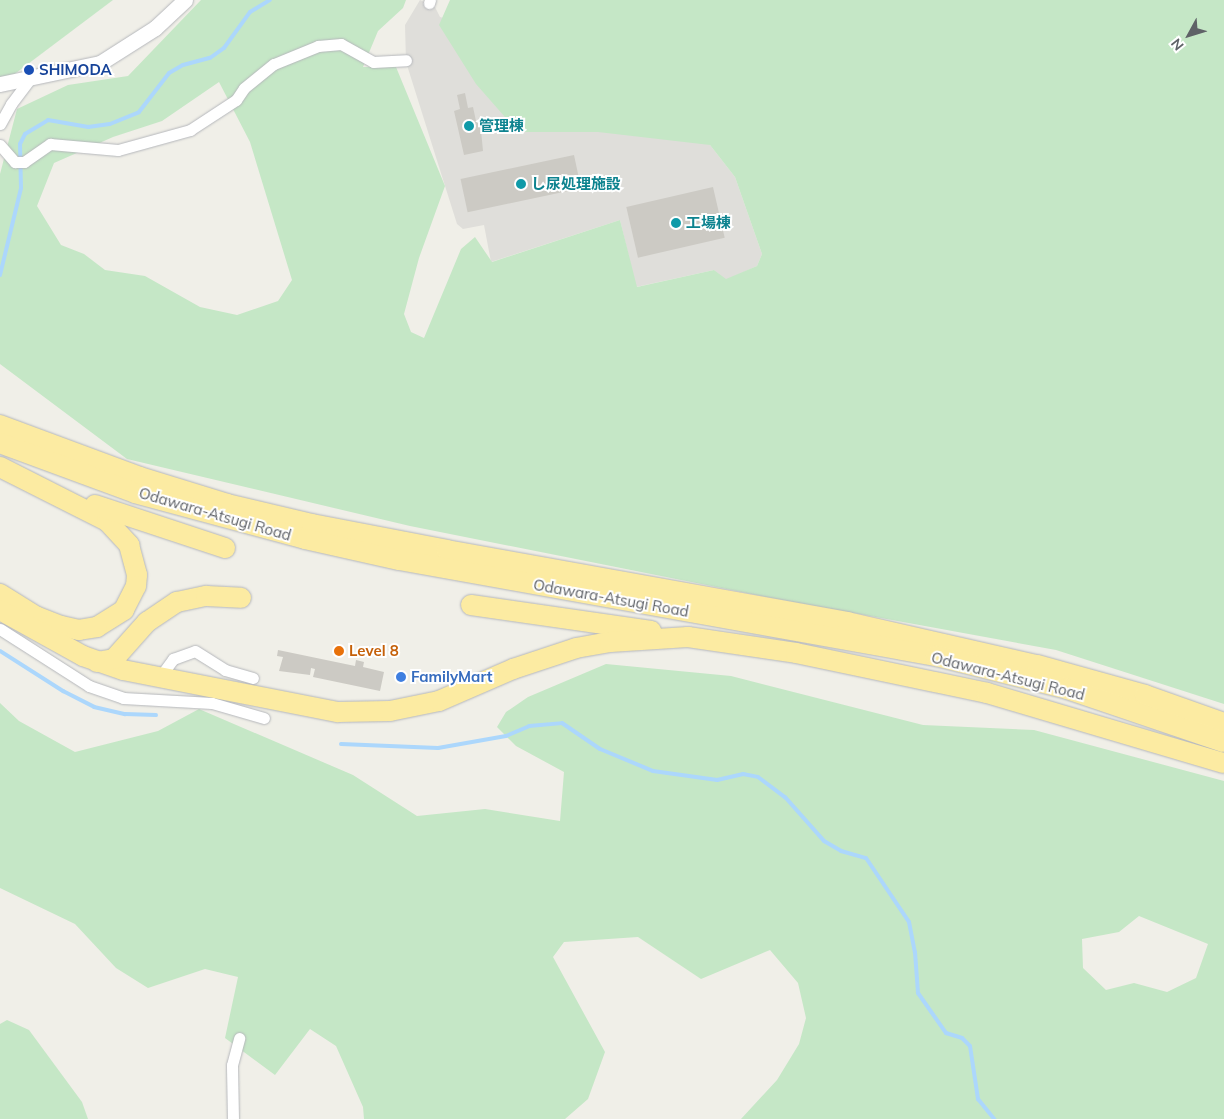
<!DOCTYPE html>
<meta charset="utf-8">
<style>
body{margin:0}
#map{position:relative;width:1224px;height:1119px;overflow:hidden;background:#f0efe8;font-family:Mulish,"Noto Sans JP",sans-serif}
div>[style]{position:absolute}
[style*='--x']{left:calc(var(--x)*1px);top:calc(var(--y)*1px);width:calc(var(--w)*1px);rotate:calc(var(--a)*1deg)}
.industrial>*{inset:0;background:#dfdeda}
.green>*{inset:0;background:#c5e7c6}
.stream>*{height:4px;margin:-2px;padding:0 2px;transform-origin:2px;border-radius:2px;background:#acd7fc}
.building>*{inset:0;background:#cccac4;transform-origin:0 0}
.roads{filter:drop-shadow(0 0 1px #b5b7bb) drop-shadow(0 0 1px #b5b7bb)}
.minor>*{height:11px;margin:-5.5px;padding:0 5.5px;transform-origin:5.5px;border-radius:5.5px;background:#fff}
.tertiary>*{height:15px;margin:-7.5px;padding:0 7.5px;transform-origin:7.5px;border-radius:7.5px;background:#fff}
.trunk>*{height:20px;margin:-10px;padding:0 10px;transform-origin:10px;border-radius:10px;background:#fceba2}
.dots>*{width:14px;height:14px;translate:-50% -50%;box-sizing:border-box;border:2px solid #fff;border-radius:50%}
span{translate:-50% -50%;white-space:nowrap;text-align:center;line-height:1.15;-webkit-text-stroke:4px #fff;paint-order:stroke}
.transit-label{font-size:15px;color:#164399;font-weight:700}
.left{translate:0 -50%;text-align:left}
.culture-label{font-size:15px;color:#0d838f;font-weight:700}
.street-label{font-size:15px;color:#5f6267}
.food-label{font-size:15px;color:#c56008;font-weight:700}
.shop-label{font-size:15px;color:#366cbe;font-weight:700}
.north{position:absolute;left:1164px;top:10px;width:50px;height:50px;-webkit-text-stroke:4px #fff;paint-order:stroke;rotate:231deg;font-size:14px;font-weight:700;line-height:20px;text-align:center;color:#5f6267}
.north::after{content:'';display:block;margin:auto;width:18px;height:22px;background:#5f6267;clip-path:polygon(50% 0,100% 100%,50% 72%,0 100%)}
</style>
<div id="map">
<div class="industrial">
<i style="clip-path:polygon(420px 0,435px 7px,440px 17px,485px 29px,710px 145px,735px 177px,762px 254px,757px 266px,726px 280px,714px 270px,636px 287px,620px 220px,491px 262px,484px 225px,463px 229px,457px 224px,406px 62px,405px 25px)"></i>
</div>
<div class="green">
<i style="clip-path:polygon(0 0,113px 0,0 85px)"></i>
<i style="clip-path:polygon(evenodd,201px 0,406px 0,403px 8px,378px 31px,363px 67px,396px 67px,445px 186px,419px 258px,404px 314px,411px 332px,424px 338px,461px 249px,475px 237px,492px 262px,620px 220px,637px 287px,714px 270px,726px 279px,757px 266px,762px 254px,735px 177px,710px 145px,598px 132px,518px 132px,476px 84px,439px 25px,450px 0,1224px 0,1224px 704px,1056px 650px,766px 597px,410px 526px,127px 459px,0 364px,0 174px,17px 109px,68px 85px,128px 76px,201px 0,219px 82px,250px 142px,292px 280px,278px 301px,237px 315px,200px 307px,145px 276px,105px 270px,84px 254px,61px 245px,37px 206px,54px 163px,113px 137px,162px 121px,219px 82px)"></i>
<i style="clip-path:polygon(evenodd,606px 664px,731px 676px,923px 725px,1034px 730px,1224px 781px,1224px 1119px,741px 1119px,777px 1080px,799px 1044px,806px 1018px,798px 983px,770px 950px,701px 979px,638px 937px,564px 942px,553px 957px,605px 1052px,588px 1099px,565px 1119px,364px 1119px,363px 1107px,336px 1046px,310px 1029px,275px 1075px,225px 1038px,238px 977px,205px 969px,148px 988px,116px 968px,75px 924px,0 888px,0 703px,19px 721px,75px 752px,158px 731px,199px 709px,353px 775px,417px 816px,485px 809px,560px 821px,564px 772px,516px 746px,497px 727px,506px 712px,528px 697px,606px 664px,1139px 916px,1208px 944px,1196px 978px,1167px 992px,1134px 983px,1106px 990px,1083px 968px,1082px 939px,1119px 932px,1139px 916px)"></i>
<i style="clip-path:polygon(7px 1020px,29px 1030px,82px 1102px,88px 1119px,0 1119px,0 1024px)"></i>
</div>
<div class="stream">
<i style="--x:0;--y:275;--w:89;--a:-76.4"></i>
<i style="--x:21;--y:188;--w:44;--a:-91.3"></i>
<i style="--x:20;--y:144;--w:11;--a:-63"></i>
<i style="--x:25;--y:134;--w:27;--a:-31"></i>
<i style="--x:48;--y:120;--w:41;--a:9.9"></i>
<i style="--x:88;--y:127;--w:22;--a:-8"></i>
<i style="--x:110;--y:124;--w:31;--a:-22"></i>
<i style="--x:139;--y:112;--w:49;--a:-52.4"></i>
<i style="--x:169;--y:73;--w:16;--a:-30"></i>
<i style="--x:183;--y:65;--w:28;--a:-15"></i>
<i style="--x:210;--y:58;--w:17;--a:-36"></i>
<i style="--x:224;--y:48;--w:44;--a:-54.2"></i>
<i style="--x:250;--y:12;--w:23;--a:-31"></i>
<i style="--x:0;--y:651;--w:75;--a:32.4"></i>
<i style="--x:63;--y:691;--w:35;--a:27"></i>
<i style="--x:94;--y:707;--w:32;--a:13"></i>
<i style="--x:125;--y:714;--w:31;--a:2"></i>
<i style="--x:341;--y:744;--w:97;--a:2.4"></i>
<i style="--x:438;--y:748;--w:69;--a:-10"></i>
<i style="--x:506;--y:736;--w:25;--a:-23"></i>
<i style="--x:529;--y:726;--w:33;--a:-5"></i>
<i style="--x:562;--y:723;--w:46;--a:34.4"></i>
<i style="--x:600;--y:749;--w:57;--a:22.5"></i>
<i style="--x:653;--y:771;--w:65;--a:8"></i>
<i style="--x:717;--y:780;--w:27;--a:-13"></i>
<i style="--x:743;--y:774;--w:15;--a:11"></i>
<i style="--x:758;--y:777;--w:34;--a:37"></i>
<i style="--x:785;--y:797;--w:59;--a:48.4"></i>
<i style="--x:824;--y:841;--w:20;--a:30"></i>
<i style="--x:841;--y:851;--w:26;--a:16"></i>
<i style="--x:866;--y:858;--w:77;--a:56.1"></i>
<i style="--x:909;--y:922;--w:31;--a:79"></i>
<i style="--x:915;--y:952;--w:41;--a:85.8"></i>
<i style="--x:918;--y:993;--w:49;--a:55"></i>
<i style="--x:946;--y:1033;--w:17;--a:17"></i>
<i style="--x:962;--y:1038;--w:11;--a:45"></i>
<i style="--x:970;--y:1046;--w:54;--a:81.4"></i>
<i style="--x:978;--y:1099;--w:26;--a:51"></i>
</div>
<div class="building">
<i style="clip-path:polygon(465px 93px,468px 108px,473px 107px,476px 121px,480px 120px,483px 151px,464px 155px,454px 111px,460px 109px,457px 95px)"></i>
<i style="left:574px;top:155px;width:34px;height:116px;rotate:78deg"></i>
<i style="left:713px;top:187px;width:52px;height:89px;rotate:77deg"></i>
<i style="clip-path:polygon(278px 650px,355px 666px,356px 660px,364px 662px,363px 667px,384px 672px,380px 691px,313px 677px,315px 669px,311px 668px,310px 675px,279px 671px,283px 657px,277px 656px)"></i>
</div>
<div class="roads">
<div class="minor">
<i style="--x:429;--y:3;--w:3;--a:-72"></i>
<i style="--x:0;--y:124;--w:23;--a:-61"></i>
<i style="--x:11;--y:104;--w:34;--a:-53"></i>
<i style="--x:0;--y:145;--w:23;--a:49"></i>
<i style="--x:15;--y:162;--w:9;--a:0"></i>
<i style="--x:24;--y:162;--w:32;--a:-35"></i>
<i style="--x:50;--y:144;--w:68;--a:5"></i>
<i style="--x:118;--y:150;--w:75;--a:-15.5"></i>
<i style="--x:190;--y:130;--w:55;--a:-33.1"></i>
<i style="--x:236;--y:100;--w:14;--a:-56"></i>
<i style="--x:244;--y:88;--w:38;--a:-39"></i>
<i style="--x:274;--y:64;--w:48;--a:-22.2"></i>
<i style="--x:318;--y:46;--w:23;--a:-5"></i>
<i style="--x:341;--y:44;--w:37;--a:29"></i>
<i style="--x:373;--y:62;--w:33;--a:-3"></i>
<i style="--x:0;--y:629;--w:106;--a:32.6"></i>
<i style="--x:89;--y:686;--w:36;--a:19"></i>
<i style="--x:123;--y:698;--w:89;--a:3.2"></i>
<i style="--x:212;--y:703;--w:54;--a:16.1"></i>
<i style="--x:165;--y:670;--w:14;--a:-54"></i>
<i style="--x:173;--y:659;--w:23;--a:-20"></i>
<i style="--x:195;--y:651;--w:36;--a:32"></i>
<i style="--x:225;--y:670;--w:29;--a:16"></i>
<i style="--x:233;--y:1119;--w:54;--a:-91.1"></i>
<i style="--x:232;--y:1065;--w:28;--a:-75"></i>
</div>
<div class="tertiary">
<i style="--x:0;--y:84;--w:102;--a:-11.9"></i>
<i style="--x:100;--y:63;--w:65;--a:-32.5"></i>
<i style="--x:155;--y:28;--w:41;--a:-43"></i>
</div>
<div class="trunk">
<i style="--x:0;--y:425;--w:149;--a:20.4"></i>
<i style="--x:140;--y:477;--w:91;--a:17.2"></i>
<i style="--x:227;--y:504;--w:87;--a:13.2"></i>
<i style="--x:312;--y:524;--w:137;--a:10.9"></i>
<i style="--x:447;--y:550;--w:406;--a:10.2"></i>
<i style="--x:847;--y:622;--w:195;--a:12.8"></i>
<i style="--x:1037;--y:665;--w:112;--a:15.5"></i>
<i style="--x:1145;--y:695;--w:84;--a:19.5"></i>
<i style="--x:0;--y:443;--w:144;--a:20.3"></i>
<i style="--x:135;--y:493;--w:176;--a:15.1"></i>
<i style="--x:305;--y:539;--w:96;--a:12.6"></i>
<i style="--x:399;--y:560;--w:546;--a:10.14"></i>
<i style="--x:936;--y:656;--w:135;--a:14.1"></i>
<i style="--x:1067;--y:689;--w:166;--a:18.7"></i>
<i style="--x:0;--y:467;--w:120;--a:26.8"></i>
<i style="--x:107;--y:521;--w:33;--a:47"></i>
<i style="--x:129;--y:545;--w:31;--a:75"></i>
<i style="--x:137;--y:575;--w:11;--a:95"></i>
<i style="--x:136;--y:586;--w:27;--a:117"></i>
<i style="--x:124;--y:610;--w:32;--a:148"></i>
<i style="--x:97;--y:627;--w:18;--a:171"></i>
<i style="--x:79;--y:630;--w:18;--a:-167"></i>
<i style="--x:61;--y:626;--w:26;--a:-159"></i>
<i style="--x:37;--y:617;--w:44;--a:-148.1"></i>
<i style="--x:95;--y:505;--w:137;--a:18.3"></i>
<i style="--x:471;--y:605;--w:182;--a:8.2"></i>
<i style="--x:0;--y:610;--w:95;--a:29"></i>
<i style="--x:83;--y:656;--w:42;--a:19.3"></i>
<i style="--x:123;--y:670;--w:219;--a:11.1"></i>
<i style="--x:338;--y:712;--w:52;--a:-1.1"></i>
<i style="--x:390;--y:711;--w:50;--a:-11.5"></i>
<i style="--x:439;--y:701;--w:81;--a:-23.4"></i>
<i style="--x:513;--y:669;--w:66;--a:-18.4"></i>
<i style="--x:576;--y:648;--w:35;--a:-10"></i>
<i style="--x:610;--y:642;--w:78;--a:-3.7"></i>
<i style="--x:688;--y:637;--w:109;--a:8.4"></i>
<i style="--x:796;--y:653;--w:195;--a:11.8"></i>
<i style="--x:987;--y:693;--w:247;--a:16.5"></i>
<i style="--x:97;--y:662;--w:17;--a:-10"></i>
<i style="--x:114;--y:659;--w:50;--a:-48.3"></i>
<i style="--x:147;--y:622;--w:36;--a:-34"></i>
<i style="--x:177;--y:602;--w:30;--a:-12"></i>
<i style="--x:206;--y:596;--w:35;--a:3"></i>
</div>
</div>
<div class="dots">
<i style="left:29px;top:70px;background:#1a4fb4"></i>
<i style="left:469px;top:126px;background:#0f9aa8"></i>
<i style="left:521px;top:184px;background:#0f9aa8"></i>
<i style="left:676px;top:223px;background:#0f9aa8"></i>
<i style="left:339px;top:651px;background:#e8710a"></i>
<i style="left:401px;top:677px;background:#3f7fe0"></i>
</div>
<div class="transit-label">
<span class="left" style="left:39px;top:70px">SHIMODA</span>
</div>
<div class="culture-label">
<span class="left" style="left:479px;top:126px">管理棟</span>
<span class="left" style="left:531px;top:184px">し尿処理施設</span>
<span class="left" style="left:686px;top:223px">工場棟</span>
</div>
<div class="street-label">
<span style="left:215px;top:514px;rotate:16deg">Odawara-Atsugi Road</span>
<span style="left:611px;top:598px;rotate:10deg">Odawara-Atsugi Road</span>
<span style="left:1008px;top:676px;rotate:14deg">Odawara-Atsugi Road</span>
</div>
<div class="food-label">
<span class="left" style="left:349px;top:651px">Level 8</span>
</div>
<div class="shop-label">
<span class="left" style="left:411px;top:677px">FamilyMart</span>
</div>
<div class="north">N</div>
</div>
